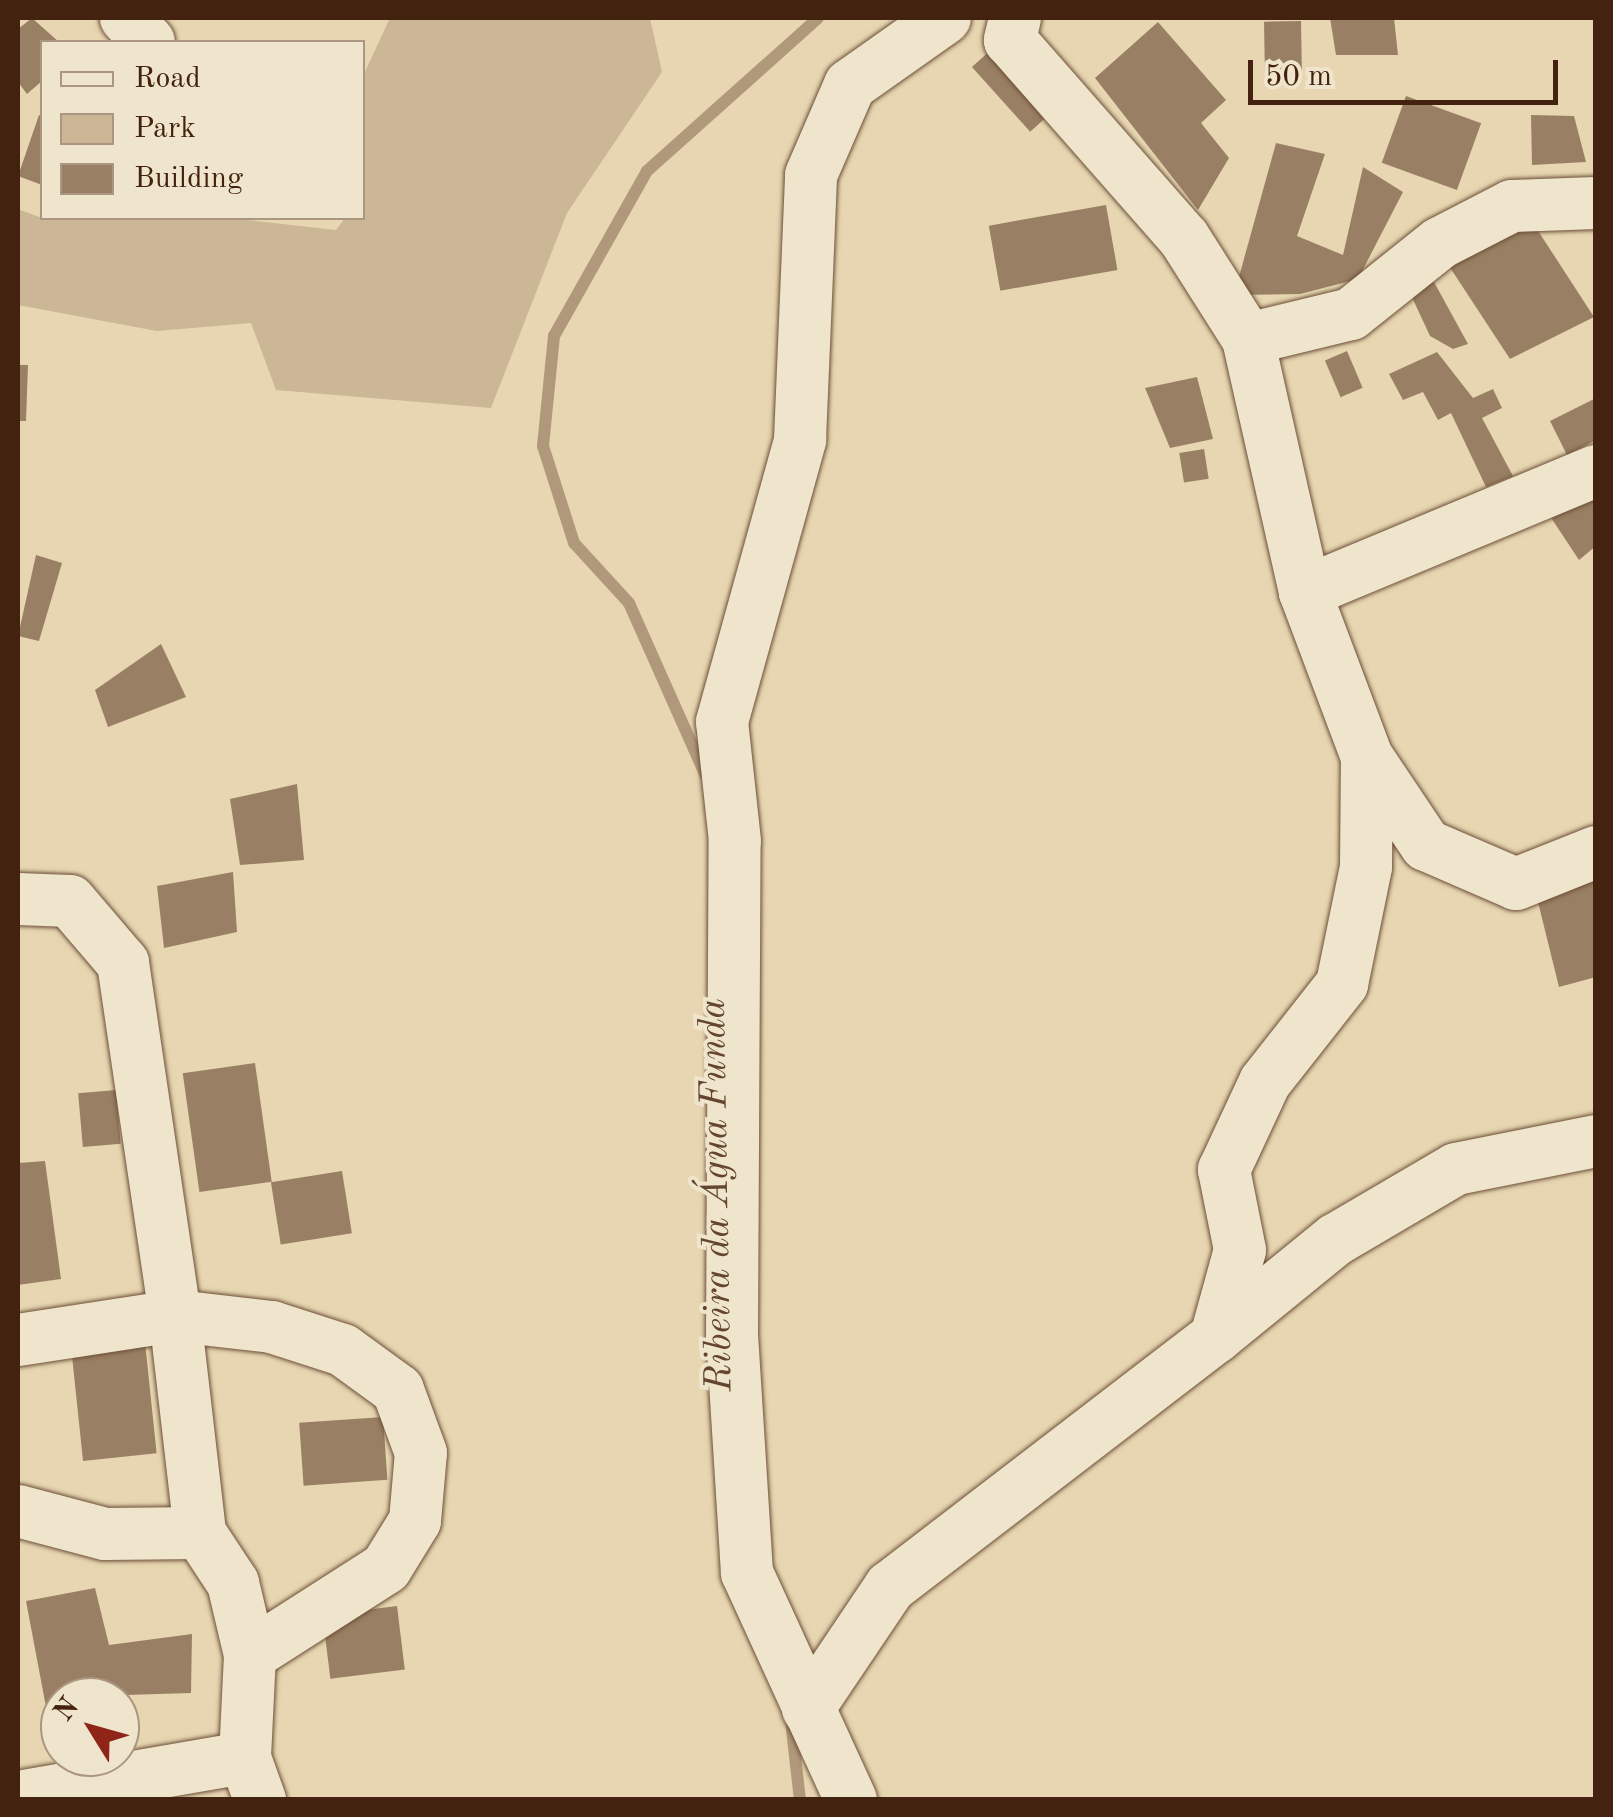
<!DOCTYPE html>
<meta charset="utf-8">
<style>
body{margin:0}
#map{position:relative;width:1613px;height:1817px;overflow:hidden;background:#e7d6b1;font-family:"Old Standard TT",serif}
div>[style]{position:absolute}
[style*='--x']{left:calc(var(--x)*1px);top:calc(var(--y)*1px);width:calc(var(--w)*1px);rotate:calc(var(--a)*1deg)}
.green>*{inset:0;background:#cbb796}
.stream>*{height:12px;margin:-6px;padding:0 6px;transform-origin:6px;border-radius:6px;background:#b0997a}
.building>*{inset:0;background:#998064;transform-origin:0 0}
.roads{filter:drop-shadow(0 0 2px #6d4f38) drop-shadow(0 0 2px #6d4f38)}
.minor>*{height:52px;margin:-26px;padding:0 26px;transform-origin:26px;border-radius:26px;background:#efe4cc}
span{translate:-50% -50%;white-space:nowrap;text-align:center;line-height:1.15;-webkit-text-stroke:8px #efe4cc;paint-order:stroke}
.water-label{font-size:38px;color:#644630;font-style:italic}
.frame{position:absolute;inset:0;border:20px solid #442210;pointer-events:none}
.legend{position:absolute;left:40px;top:40px;width:325px;height:180px;box-sizing:border-box;background:#efe4cc;border:2px solid #ab9681;margin:0;padding:12px 18px;list-style:none;font-size:30px;color:#442210}
.legend li{display:flex;align-items:center;gap:20px;height:50px}
.legend b{width:50px;border:2px solid #ab9681}
.north{position:absolute;left:40px;top:1677px;width:100px;height:100px;box-sizing:border-box;background:#efe4cc;border:2px solid #ab9681;border-radius:50%;rotate:307deg;font-size:28px;font-weight:700;line-height:40px;text-align:center;color:#442210}
.north::after{content:'';display:block;margin:auto;width:35px;height:45px;background:#8f2418;clip-path:polygon(50% 0,100% 100%,50% 72%,0 100%)}
.scale{position:absolute;left:1248px;top:60px;width:310px;height:45px;box-sizing:border-box;border:5px solid #442210;border-top:0;padding-left:12px;font-size:30px;line-height:35px;white-space:nowrap;color:#442210;-webkit-text-stroke:8px #efe4cc;paint-order:stroke}
</style>
<div id="map">
<div class="green">
<i style="clip-path:polygon(390px 18px,650px 18px,662px 72px,567px 213px,491px 408px,276px 390px,251px 323px,157px 331px,18px 305px,18px 209px,42px 218px,229px 218px,336px 230px,345px 218px,362px 218px,363px 76px)"></i>
</div>
<div class="stream">
<i style="--x:706;--y:776;--w:189;--a:-114"></i>
<i style="--x:629;--y:603;--w:81;--a:-132.5"></i>
<i style="--x:574;--y:543;--w:102;--a:-107.7"></i>
<i style="--x:543;--y:446;--w:111;--a:-84.3"></i>
<i style="--x:554;--y:336;--w:189;--a:-60.6"></i>
<i style="--x:647;--y:171;--w:229;--a:-41.8"></i>
<i style="--x:791;--y:1721;--w:80;--a:83.5"></i>
</div>
<div class="building">
<i style="clip-path:polygon(32px 18px,59px 42px,42px 42px,42px 81px,27px 94px,18px 82px,18px 29px)"></i>
<i style="clip-path:polygon(1330px 18px,1394px 18px,1398px 55px,1336px 55px)"></i>
<i style="left:1301px;top:21px;width:56px;height:37px;rotate:89deg"></i>
<i style="clip-path:polygon(1158px 22px,1226px 100px,1201px 123px,1229px 158px,1198px 210px,1095px 78px)"></i>
<i style="left:992px;top:49px;width:87px;height:27px;rotate:48deg"></i>
<i style="left:1406px;top:96px;width:80px;height:71px;rotate:20deg"></i>
<i style="clip-path:polygon(39px 115px,42px 116px,42px 185px,18px 176px)"></i>
<i style="clip-path:polygon(1531px 115px,1574px 116px,1586px 162px,1532px 165px)"></i>
<i style="clip-path:polygon(1276px 143px,1325px 154px,1297px 236px,1343px 255px,1363px 167px,1403px 192px,1358px 279px,1300px 294px,1234px 295px)"></i>
<i style="left:1106px;top:205px;width:66px;height:119px;rotate:80deg"></i>
<i style="clip-path:polygon(1533px 223px,1594px 317px,1510px 359px,1447px 263px)"></i>
<i style="clip-path:polygon(1434px 282px,1468px 344px,1453px 349px,1430px 336px,1410px 293px)"></i>
<i style="left:1347px;top:351px;width:40px;height:24px;rotate:67deg"></i>
<i style="clip-path:polygon(1437px 352px,1473px 398px,1493px 389px,1502px 408px,1482px 418px,1513px 476px,1486px 487px,1451px 413px,1438px 420px,1423px 392px,1403px 400px,1389px 374px)"></i>
<i style="clip-path:polygon(18px 365px,28px 365px,26px 421px,18px 421px)"></i>
<i style="clip-path:polygon(1197px 377px,1213px 439px,1170px 448px,1145px 388px)"></i>
<i style="clip-path:polygon(1596px 398px,1596px 440px,1567px 455px,1550px 421px)"></i>
<i style="left:1204px;top:449px;width:30px;height:25px;rotate:81deg"></i>
<i style="clip-path:polygon(1596px 486px,1596px 546px,1579px 560px,1542px 504px)"></i>
<i style="clip-path:polygon(36px 555px,62px 563px,39px 641px,18px 636px)"></i>
<i style="clip-path:polygon(161px 644px,186px 697px,108px 727px,95px 690px)"></i>
<i style="clip-path:polygon(297px 784px,304px 860px,240px 865px,230px 799px)"></i>
<i style="clip-path:polygon(233px 872px,237px 932px,164px 948px,157px 886px)"></i>
<i style="clip-path:polygon(1596px 878px,1596px 977px,1559px 987px,1538px 902px)"></i>
<i style="left:255px;top:1063px;width:120px;height:73px;rotate:82deg"></i>
<i style="left:116px;top:1090px;width:54px;height:38px;rotate:85deg"></i>
<i style="clip-path:polygon(45px 1161px,61px 1279px,18px 1285px,18px 1163px)"></i>
<i style="left:342px;top:1171px;width:63px;height:72px;rotate:81deg"></i>
<i style="left:144px;top:1333px;width:121px;height:74px;rotate:84deg"></i>
<i style="left:383px;top:1417px;width:63px;height:84px;rotate:86deg"></i>
<i style="clip-path:polygon(95px 1588px,109px 1645px,192px 1634px,191px 1693px,60px 1697px,60px 1706px,46px 1707px,26px 1601px)"></i>
<i style="left:397px;top:1606px;width:64px;height:75px;rotate:83deg"></i>
</div>
<div class="roads">
<div class="minor">
<i style="--x:126;--y:18;--w:33;--a:46"></i>
<i style="--x:1015;--y:18;--w:23;--a:103"></i>
<i style="--x:1010;--y:40;--w:264;--a:48.7"></i>
<i style="--x:1184;--y:238;--w:120;--a:57.6"></i>
<i style="--x:1305;--y:592;--w:259;--a:-102.7"></i>
<i style="--x:1248;--y:339;--w:106;--a:-13.6"></i>
<i style="--x:1351;--y:314;--w:114;--a:-38.6"></i>
<i style="--x:1440;--y:243;--w:81;--a:-27.2"></i>
<i style="--x:1512;--y:206;--w:84;--a:-2"></i>
<i style="--x:1367;--y:757;--w:106;--a:56.2"></i>
<i style="--x:1426;--y:845;--w:98;--a:23.4"></i>
<i style="--x:1516;--y:884;--w:86;--a:-21.8"></i>
<i style="--x:18;--y:899;--w:52;--a:2.2"></i>
<i style="--x:70;--y:901;--w:82;--a:49.5"></i>
<i style="--x:123;--y:963;--w:357;--a:81.6"></i>
<i style="--x:175;--y:1316;--w:159;--a:171.3"></i>
<i style="--x:1216;--y:1337;--w:154;--a:-39.2"></i>
<i style="--x:1335;--y:1240;--w:140;--a:-30.4"></i>
<i style="--x:1456;--y:1169;--w:143;--a:-11.3"></i>
<i style="--x:18;--y:1511;--w:90;--a:14.8"></i>
<i style="--x:105;--y:1534;--w:95;--a:-0.6"></i>
<i style="--x:250;--y:1655;--w:161;--a:-32.6"></i>
<i style="--x:386;--y:1568;--w:55;--a:-58.3"></i>
<i style="--x:415;--y:1521;--w:68;--a:-85"></i>
<i style="--x:421;--y:1453;--w:67;--a:-110.1"></i>
<i style="--x:398;--y:1390;--w:68;--a:-144"></i>
<i style="--x:343;--y:1350;--w:75;--a:-162.1"></i>
<i style="--x:272;--y:1327;--w:98;--a:-173.5"></i>
<i style="--x:175;--y:1316;--w:218;--a:83.4"></i>
<i style="--x:200;--y:1533;--w:60;--a:56.6"></i>
<i style="--x:233;--y:1583;--w:74;--a:76.7"></i>
<i style="--x:250;--y:1655;--w:103;--a:92.8"></i>
<i style="--x:245;--y:1758;--w:45;--a:70.3"></i>
<i style="--x:808;--y:1709;--w:147;--a:-56.1"></i>
<i style="--x:890;--y:1587;--w:411;--a:-37.5"></i>
<i style="--x:1216;--y:1337;--w:90;--a:-74.6"></i>
<i style="--x:1240;--y:1250;--w:82;--a:-101.3"></i>
<i style="--x:1224;--y:1170;--w:97;--a:-65"></i>
<i style="--x:1265;--y:1082;--w:125;--a:-51.8"></i>
<i style="--x:1342;--y:984;--w:119;--a:-78.4"></i>
<i style="--x:1366;--y:867;--w:110;--a:-89.5"></i>
<i style="--x:1367;--y:757;--w:176;--a:-110.6"></i>
<i style="--x:1305;--y:592;--w:315;--a:-22.6"></i>
<i style="--x:24;--y:1796;--w:224;--a:-9.8"></i>
<i style="--x:851;--y:1800;--w:250;--a:-114.6"></i>
<i style="--x:747;--y:1573;--w:236;--a:-93.6"></i>
<i style="--x:732;--y:1337;--w:496;--a:-89.7"></i>
<i style="--x:735;--y:841;--w:120;--a:-96.2"></i>
<i style="--x:722;--y:722;--w:293;--a:-74.5"></i>
<i style="--x:800;--y:440;--w:265;--a:-87.6"></i>
<i style="--x:811;--y:175;--w:98;--a:-66.6"></i>
<i style="--x:850;--y:85;--w:116;--a:-35.2"></i>
</div>
</div>
<div class="water-label">
<span style="left:718px;top:1195px;rotate:-91deg">Ribeira da Água Funda</span>
</div>
<div class="frame"></div>
<ul class="legend">
<li><b style="height:12px;background:#efe4cc"></b>Road</li>
<li><b style="height:28px;background:#cbb796"></b>Park</li>
<li><b style="height:28px;background:#998064"></b>Building</li>
</ul>
<div class="north">N</div>
<div class="scale">50 m</div>
</div>
